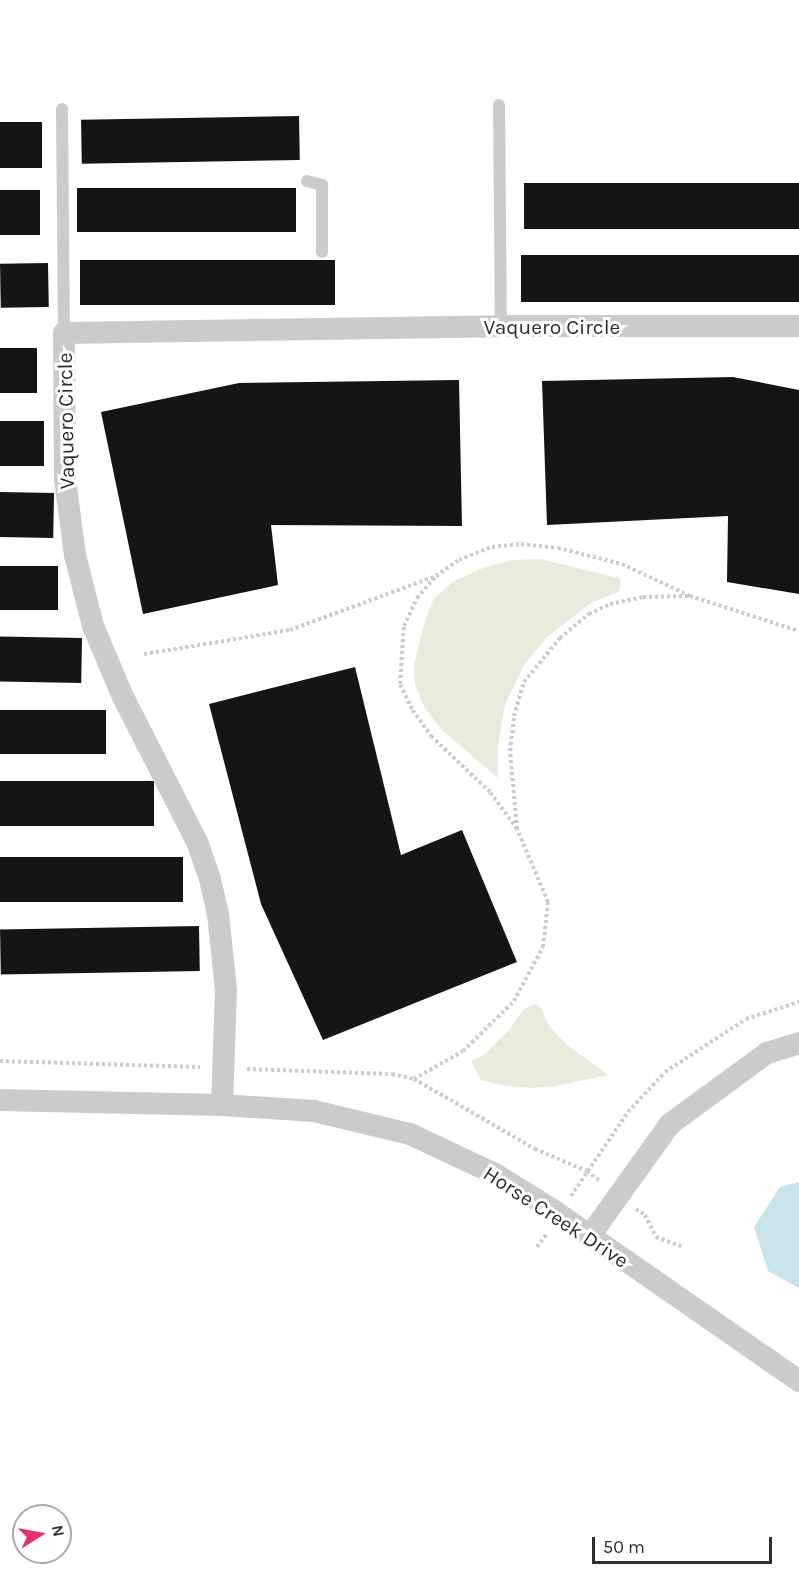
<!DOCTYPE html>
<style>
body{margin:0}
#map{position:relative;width:799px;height:1576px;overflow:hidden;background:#fff;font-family:Karla,sans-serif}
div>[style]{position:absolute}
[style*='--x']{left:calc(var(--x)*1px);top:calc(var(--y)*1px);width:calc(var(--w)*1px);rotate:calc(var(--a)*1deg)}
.green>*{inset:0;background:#e7ebdc}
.water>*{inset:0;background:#c8e4ea}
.building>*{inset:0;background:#151515;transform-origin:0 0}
.path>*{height:4px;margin-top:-2px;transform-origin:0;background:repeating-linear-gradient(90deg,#cbcbcb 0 3px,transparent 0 6px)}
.service>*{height:12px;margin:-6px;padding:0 6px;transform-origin:6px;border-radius:6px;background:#cbcbcb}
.minor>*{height:22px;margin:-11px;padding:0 11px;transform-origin:11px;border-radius:11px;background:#cbcbcb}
span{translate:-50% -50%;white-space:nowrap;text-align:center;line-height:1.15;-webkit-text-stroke:6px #fff;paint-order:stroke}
.street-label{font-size:21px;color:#2e2e2e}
.north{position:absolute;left:12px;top:1504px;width:60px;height:60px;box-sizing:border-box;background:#fff;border:2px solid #ababab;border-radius:50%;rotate:79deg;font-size:16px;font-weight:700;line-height:24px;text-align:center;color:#2e2e2e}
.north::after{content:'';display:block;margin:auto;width:21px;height:27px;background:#e03564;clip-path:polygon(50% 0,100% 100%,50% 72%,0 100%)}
.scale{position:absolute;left:592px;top:1537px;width:180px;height:27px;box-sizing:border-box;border:3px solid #2e2e2e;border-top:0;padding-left:8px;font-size:18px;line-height:21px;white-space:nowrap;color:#2e2e2e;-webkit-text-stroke:4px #fff;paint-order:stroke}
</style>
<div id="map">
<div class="green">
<i style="clip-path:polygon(540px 559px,619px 578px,621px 585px,618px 592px,591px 603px,547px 637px,524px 665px,505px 704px,498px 746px,498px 778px,443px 731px,425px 708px,415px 685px,414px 665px,425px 621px,434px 598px,454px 581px,483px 568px,513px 560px)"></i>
<i style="clip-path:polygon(536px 1004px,541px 1008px,549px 1026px,567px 1045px,608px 1075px,555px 1086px,532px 1088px,506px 1086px,481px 1080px,471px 1061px,485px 1054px,509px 1030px,524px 1009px)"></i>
</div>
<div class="water">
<i style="clip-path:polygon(799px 1182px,799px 1288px,768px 1271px,754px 1227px,780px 1187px)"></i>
</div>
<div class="building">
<i style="left:299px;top:116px;width:44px;height:218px;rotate:89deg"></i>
<i style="left:0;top:122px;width:42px;height:46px"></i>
<i style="left:799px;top:183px;width:46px;height:275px;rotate:90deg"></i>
<i style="left:296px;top:188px;width:44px;height:219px;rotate:90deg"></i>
<i style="left:0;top:190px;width:40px;height:45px"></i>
<i style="left:799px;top:255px;width:47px;height:278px;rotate:90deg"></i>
<i style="left:335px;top:260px;width:45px;height:255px;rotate:90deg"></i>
<i style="left:48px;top:263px;width:44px;height:48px;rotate:89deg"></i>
<i style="left:0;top:348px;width:37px;height:45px"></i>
<i style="clip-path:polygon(733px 377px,799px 390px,799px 594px,727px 582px,728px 516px,547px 525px,542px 381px)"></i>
<i style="clip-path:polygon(459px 380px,462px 526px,271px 525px,278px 585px,143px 614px,101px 412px,239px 383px)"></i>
<i style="left:44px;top:421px;width:45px;height:44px;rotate:90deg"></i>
<i style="left:54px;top:493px;width:45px;height:54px;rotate:91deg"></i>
<i style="left:0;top:566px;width:58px;height:44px"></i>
<i style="left:82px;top:638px;width:45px;height:82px;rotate:91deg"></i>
<i style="clip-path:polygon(355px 667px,401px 855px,462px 830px,517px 962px,323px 1040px,261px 904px,209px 704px)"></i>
<i style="left:106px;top:710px;width:44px;height:106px;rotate:90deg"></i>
<i style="left:154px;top:781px;width:45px;height:154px;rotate:90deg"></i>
<i style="left:183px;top:857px;width:45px;height:183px;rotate:90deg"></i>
<i style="left:199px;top:926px;width:45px;height:199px;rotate:89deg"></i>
</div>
<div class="path">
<i style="--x:144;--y:654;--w:148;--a:-9.3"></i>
<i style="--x:290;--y:630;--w:156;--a:-20.3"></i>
<i style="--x:517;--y:829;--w:78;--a:-95.1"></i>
<i style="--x:510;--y:751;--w:35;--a:-83"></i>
<i style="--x:514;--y:716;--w:35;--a:-74"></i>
<i style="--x:524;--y:682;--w:57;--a:-50.7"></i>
<i style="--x:560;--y:638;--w:38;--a:-40"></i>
<i style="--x:589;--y:614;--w:23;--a:-25"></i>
<i style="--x:610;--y:604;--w:34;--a:-12"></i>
<i style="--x:643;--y:597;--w:46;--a:-1.2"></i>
<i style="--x:0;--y:1061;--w:200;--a:1.7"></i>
<i style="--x:247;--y:1069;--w:145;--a:2"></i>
<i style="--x:392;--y:1074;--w:23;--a:13"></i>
<i style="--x:414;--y:1079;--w:140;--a:30"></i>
<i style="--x:535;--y:1149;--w:56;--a:22.9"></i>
<i style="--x:587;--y:1171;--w:18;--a:38"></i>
<i style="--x:414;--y:1079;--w:56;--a:-29.7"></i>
<i style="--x:463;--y:1051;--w:71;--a:-44.4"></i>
<i style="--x:514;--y:1001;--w:61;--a:-61.8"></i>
<i style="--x:543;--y:947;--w:45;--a:-83.7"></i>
<i style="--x:548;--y:902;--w:79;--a:-113"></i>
<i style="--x:517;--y:829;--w:46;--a:-126.1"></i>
<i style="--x:490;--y:792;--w:80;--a:-136.5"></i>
<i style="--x:432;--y:737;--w:34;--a:-126"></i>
<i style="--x:412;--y:709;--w:28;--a:-116"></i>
<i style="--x:400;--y:684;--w:58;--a:-86.1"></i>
<i style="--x:404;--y:626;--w:31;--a:-65"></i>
<i style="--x:417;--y:598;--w:29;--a:-49"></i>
<i style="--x:436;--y:576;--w:28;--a:-35"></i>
<i style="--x:459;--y:560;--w:35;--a:-22"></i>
<i style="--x:492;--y:547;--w:29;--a:-6"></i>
<i style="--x:521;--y:544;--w:37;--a:6"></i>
<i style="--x:558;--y:548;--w:66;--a:14"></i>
<i style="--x:622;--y:564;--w:75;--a:25.2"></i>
<i style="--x:690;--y:596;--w:114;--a:17.8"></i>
<i style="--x:571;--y:1196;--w:102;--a:-55.8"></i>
<i style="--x:628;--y:1112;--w:54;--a:-47.2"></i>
<i style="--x:665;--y:1072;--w:97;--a:-33.2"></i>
<i style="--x:746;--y:1019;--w:56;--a:-17.8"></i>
<i style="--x:636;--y:1209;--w:11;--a:34"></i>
<i style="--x:645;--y:1215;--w:25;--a:63"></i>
<i style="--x:656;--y:1237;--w:29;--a:20"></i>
<i style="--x:537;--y:1247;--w:17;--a:-54"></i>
</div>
<div class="service">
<i style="--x:499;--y:105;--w:221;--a:89.5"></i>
<i style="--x:62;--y:109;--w:224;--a:89.5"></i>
<i style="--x:307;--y:181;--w:16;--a:15"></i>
<i style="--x:322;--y:185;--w:67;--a:90"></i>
</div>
<div class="minor">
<i style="--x:0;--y:1100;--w:222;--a:1.3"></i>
<i style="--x:222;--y:1105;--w:92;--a:3.7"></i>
<i style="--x:314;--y:1111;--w:99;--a:13.5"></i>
<i style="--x:410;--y:1134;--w:96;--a:25.2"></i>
<i style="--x:497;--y:1175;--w:66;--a:32"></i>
<i style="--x:553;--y:1210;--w:300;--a:34.8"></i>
<i style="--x:222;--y:1105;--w:115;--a:-88"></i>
<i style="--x:226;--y:990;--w:76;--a:-96"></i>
<i style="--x:218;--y:914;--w:36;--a:-103"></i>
<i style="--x:210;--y:879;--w:39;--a:-109"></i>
<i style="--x:197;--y:842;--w:163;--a:-117"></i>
<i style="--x:123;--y:697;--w:77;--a:-112.9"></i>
<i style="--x:93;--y:626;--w:73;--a:-104.2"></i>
<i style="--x:75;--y:555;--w:77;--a:-97.5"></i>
<i style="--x:65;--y:479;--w:146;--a:-90.4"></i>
<i style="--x:64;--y:333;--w:437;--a:-0.9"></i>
<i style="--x:501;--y:326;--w:298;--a:0"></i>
<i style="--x:589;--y:1237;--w:139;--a:-54.4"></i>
<i style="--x:670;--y:1124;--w:120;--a:-36.2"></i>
<i style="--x:767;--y:1053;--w:34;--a:-17"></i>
</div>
<div class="street-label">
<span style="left:552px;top:327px">Vaquero Circle</span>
<span style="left:66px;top:421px;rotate:-91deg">Vaquero Circle</span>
<span style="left:556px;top:1217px;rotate:33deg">Horse Creek Drive</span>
</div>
<div class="north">N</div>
<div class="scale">50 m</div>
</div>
